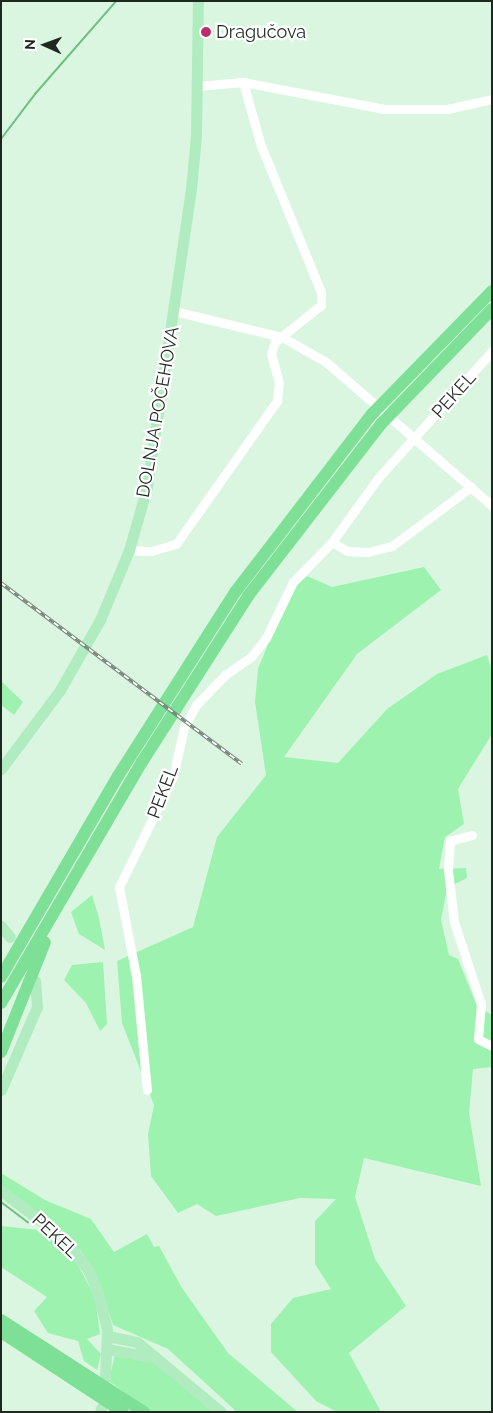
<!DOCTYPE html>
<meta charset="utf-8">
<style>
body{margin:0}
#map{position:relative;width:493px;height:1413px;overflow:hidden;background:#dbf6e0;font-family:Raleway,sans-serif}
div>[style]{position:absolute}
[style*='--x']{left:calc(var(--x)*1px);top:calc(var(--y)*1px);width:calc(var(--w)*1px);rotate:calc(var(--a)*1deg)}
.green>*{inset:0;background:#9df2b0}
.stream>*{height:2px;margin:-1px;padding:0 1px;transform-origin:1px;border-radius:1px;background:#6bc180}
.minor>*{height:9px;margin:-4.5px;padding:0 4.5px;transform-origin:4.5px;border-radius:4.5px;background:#fff}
.major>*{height:11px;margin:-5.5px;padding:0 5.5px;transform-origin:5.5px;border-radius:5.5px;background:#b1ecc0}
.highway>*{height:12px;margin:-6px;padding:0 6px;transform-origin:6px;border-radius:6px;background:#7de096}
.rail>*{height:4px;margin-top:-2px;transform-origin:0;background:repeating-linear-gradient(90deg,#fff 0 5.5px,#758678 0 11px);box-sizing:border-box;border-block:1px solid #758678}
.dots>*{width:14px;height:14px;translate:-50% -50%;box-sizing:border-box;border:2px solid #fff;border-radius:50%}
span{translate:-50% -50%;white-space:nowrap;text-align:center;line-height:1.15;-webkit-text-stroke:4.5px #fff;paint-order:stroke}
.poi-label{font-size:18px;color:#1f2820}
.left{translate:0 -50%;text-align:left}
.street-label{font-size:18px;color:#1f2820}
.frame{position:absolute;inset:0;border:2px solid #1f2820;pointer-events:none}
.north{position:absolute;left:20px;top:20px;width:50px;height:50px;-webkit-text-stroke:4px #fff;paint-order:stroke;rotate:272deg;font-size:14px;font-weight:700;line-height:20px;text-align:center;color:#1f2820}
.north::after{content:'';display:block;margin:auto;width:18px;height:22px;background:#1f2820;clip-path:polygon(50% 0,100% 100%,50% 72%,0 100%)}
</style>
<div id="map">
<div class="green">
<i style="clip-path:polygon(424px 567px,441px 590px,357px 654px,284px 757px,338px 763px,387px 709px,437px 674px,487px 655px,492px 670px,492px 734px,458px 789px,464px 824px,445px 837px,439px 869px,466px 868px,467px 878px,447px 888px,441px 920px,449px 955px,458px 959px,477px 1006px,492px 1015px,492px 1067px,473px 1069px,469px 1113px,481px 1186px,364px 1158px,355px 1197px,375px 1259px,406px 1306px,349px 1353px,381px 1412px,337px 1412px,316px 1401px,271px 1352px,271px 1324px,293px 1298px,331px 1289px,315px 1264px,315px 1221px,336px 1199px,300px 1198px,216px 1216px,197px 1204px,178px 1213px,151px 1176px,148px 1134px,154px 1105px,122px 1023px,117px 961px,193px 927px,217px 837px,266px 775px,255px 702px,258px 669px,289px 592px,307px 576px,332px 587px)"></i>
<i style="clip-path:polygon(1px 681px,23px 702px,14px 715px,1px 705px)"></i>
<i style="clip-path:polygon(92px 895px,99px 918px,105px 950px,79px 934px,71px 912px)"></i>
<i style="clip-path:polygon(103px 962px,107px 1024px,100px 1031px,86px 1003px,64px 980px,72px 965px)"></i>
<i style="clip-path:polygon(1px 1173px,45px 1200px,91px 1219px,114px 1252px,147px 1234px,154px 1247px,159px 1246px,182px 1288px,228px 1353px,298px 1412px,237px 1412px,168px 1349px,113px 1325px,96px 1274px,83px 1254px,65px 1233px,1px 1185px)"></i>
<i style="clip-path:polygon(1px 1226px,40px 1230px,75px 1260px,95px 1297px,100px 1334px,87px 1339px,101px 1354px,97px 1370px,84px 1361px,78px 1341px,48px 1333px,34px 1311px,47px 1297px,1px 1267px)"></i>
<i style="clip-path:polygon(115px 1354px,151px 1360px,214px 1412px,151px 1412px,109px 1381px)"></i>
</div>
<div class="stream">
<i style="--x:1;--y:139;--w:56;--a:-52.9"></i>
<i style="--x:35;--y:94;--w:123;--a:-48.9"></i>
<i style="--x:1;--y:1202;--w:34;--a:37"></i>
</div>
<div class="minor">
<i style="--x:197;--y:86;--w:46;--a:-5"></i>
<i style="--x:243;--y:82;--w:144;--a:10.8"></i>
<i style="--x:384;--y:109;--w:63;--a:0"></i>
<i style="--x:447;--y:109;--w:46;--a:-12.5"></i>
<i style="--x:174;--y:311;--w:111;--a:13.5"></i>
<i style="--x:282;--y:337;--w:51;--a:29.6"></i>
<i style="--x:326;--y:362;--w:220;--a:40.9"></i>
<i style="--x:332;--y:542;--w:17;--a:31"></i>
<i style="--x:347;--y:551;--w:21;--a:3"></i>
<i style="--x:368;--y:552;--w:25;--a:-14"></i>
<i style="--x:392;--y:546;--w:99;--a:-36.8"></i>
<i style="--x:129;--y:550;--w:22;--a:3"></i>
<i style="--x:151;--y:551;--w:26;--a:-16"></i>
<i style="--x:176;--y:544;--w:175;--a:-54.8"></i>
<i style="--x:277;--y:401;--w:18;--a:-84"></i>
<i style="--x:279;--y:383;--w:31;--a:-105"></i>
<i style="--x:271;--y:353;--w:12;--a:-70"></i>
<i style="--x:275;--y:342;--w:59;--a:-38.8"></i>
<i style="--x:321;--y:305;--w:13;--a:-90"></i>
<i style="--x:321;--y:292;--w:158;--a:-112.3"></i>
<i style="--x:261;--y:146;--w:66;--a:-105.7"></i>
<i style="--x:472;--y:835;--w:23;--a:165"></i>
<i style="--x:450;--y:841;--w:29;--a:94"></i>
<i style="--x:448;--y:870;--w:52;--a:83.4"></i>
<i style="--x:454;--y:922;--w:86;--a:71.8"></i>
<i style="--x:481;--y:1004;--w:35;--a:95"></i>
<i style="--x:478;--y:1039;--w:16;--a:27"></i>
<i style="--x:147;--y:1090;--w:115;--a:-95.5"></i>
<i style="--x:136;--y:976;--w:91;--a:-100.8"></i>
<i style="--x:119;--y:887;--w:123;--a:-63.9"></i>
<i style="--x:173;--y:777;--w:51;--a:-77.6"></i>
<i style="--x:184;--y:727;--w:25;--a:-61"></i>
<i style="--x:196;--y:705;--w:42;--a:-46"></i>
<i style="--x:225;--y:675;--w:32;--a:-35"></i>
<i style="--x:251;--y:657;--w:24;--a:-52"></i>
<i style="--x:266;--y:638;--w:62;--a:-64.3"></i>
<i style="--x:293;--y:582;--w:56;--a:-45.7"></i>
<i style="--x:332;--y:542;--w:79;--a:-54.3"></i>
<i style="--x:378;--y:478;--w:171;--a:-48.1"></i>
</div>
<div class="major">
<i style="--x:1;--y:769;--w:99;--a:-53.2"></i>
<i style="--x:60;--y:690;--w:81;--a:-60.3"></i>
<i style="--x:100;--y:620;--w:76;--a:-67.5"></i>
<i style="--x:129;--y:550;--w:66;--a:-74.1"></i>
<i style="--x:147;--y:487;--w:301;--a:-81.6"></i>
<i style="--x:191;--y:189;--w:53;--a:-84.6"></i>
<i style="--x:196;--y:136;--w:135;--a:-89.2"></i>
<i style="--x:1;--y:926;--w:14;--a:51"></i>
<i style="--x:1;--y:1090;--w:90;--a:-66.6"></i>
<i style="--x:37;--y:1007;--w:26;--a:-94"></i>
<i style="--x:1;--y:1191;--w:75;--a:36.9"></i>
<i style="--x:61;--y:1236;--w:43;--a:51.5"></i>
<i style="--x:88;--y:1270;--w:22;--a:66"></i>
<i style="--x:97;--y:1290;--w:40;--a:75.6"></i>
<i style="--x:107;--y:1329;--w:49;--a:92.3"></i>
<i style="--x:108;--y:1336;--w:30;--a:12"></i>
<i style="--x:137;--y:1342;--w:109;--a:39.8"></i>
<i style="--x:107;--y:1349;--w:46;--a:10.1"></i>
<i style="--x:100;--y:1412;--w:4;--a:-76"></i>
</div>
<div class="highway">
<i style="--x:1;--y:977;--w:233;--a:-59.8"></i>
<i style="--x:118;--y:776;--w:219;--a:-57.5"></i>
<i style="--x:236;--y:591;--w:223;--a:-52.5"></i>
<i style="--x:372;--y:414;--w:172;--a:-45.7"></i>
<i style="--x:1;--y:1003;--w:279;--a:-59.7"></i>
<i style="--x:142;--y:762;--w:197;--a:-57.4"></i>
<i style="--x:248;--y:596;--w:217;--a:-52.3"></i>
<i style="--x:381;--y:424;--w:160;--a:-46"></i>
<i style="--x:1;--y:1052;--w:118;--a:-68.2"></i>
<i style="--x:1;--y:1320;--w:170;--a:32.8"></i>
<i style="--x:1;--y:1332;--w:146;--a:33.3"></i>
</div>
<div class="rail">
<i style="--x:1;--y:583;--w:301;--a:36.9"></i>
</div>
<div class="dots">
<i style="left:206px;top:32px;background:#ba2f69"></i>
</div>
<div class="poi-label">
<span class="left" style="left:216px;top:32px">Dragučova</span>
</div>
<div class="street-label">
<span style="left:454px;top:395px;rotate:-48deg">PEKEL</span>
<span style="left:158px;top:412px;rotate:-80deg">DOLNJA POČEHOVA</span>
<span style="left:163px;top:792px;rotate:-69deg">PEKEL</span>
<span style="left:55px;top:1236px;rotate:43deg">PEKEL</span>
</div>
<div class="frame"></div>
<div class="north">N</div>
</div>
